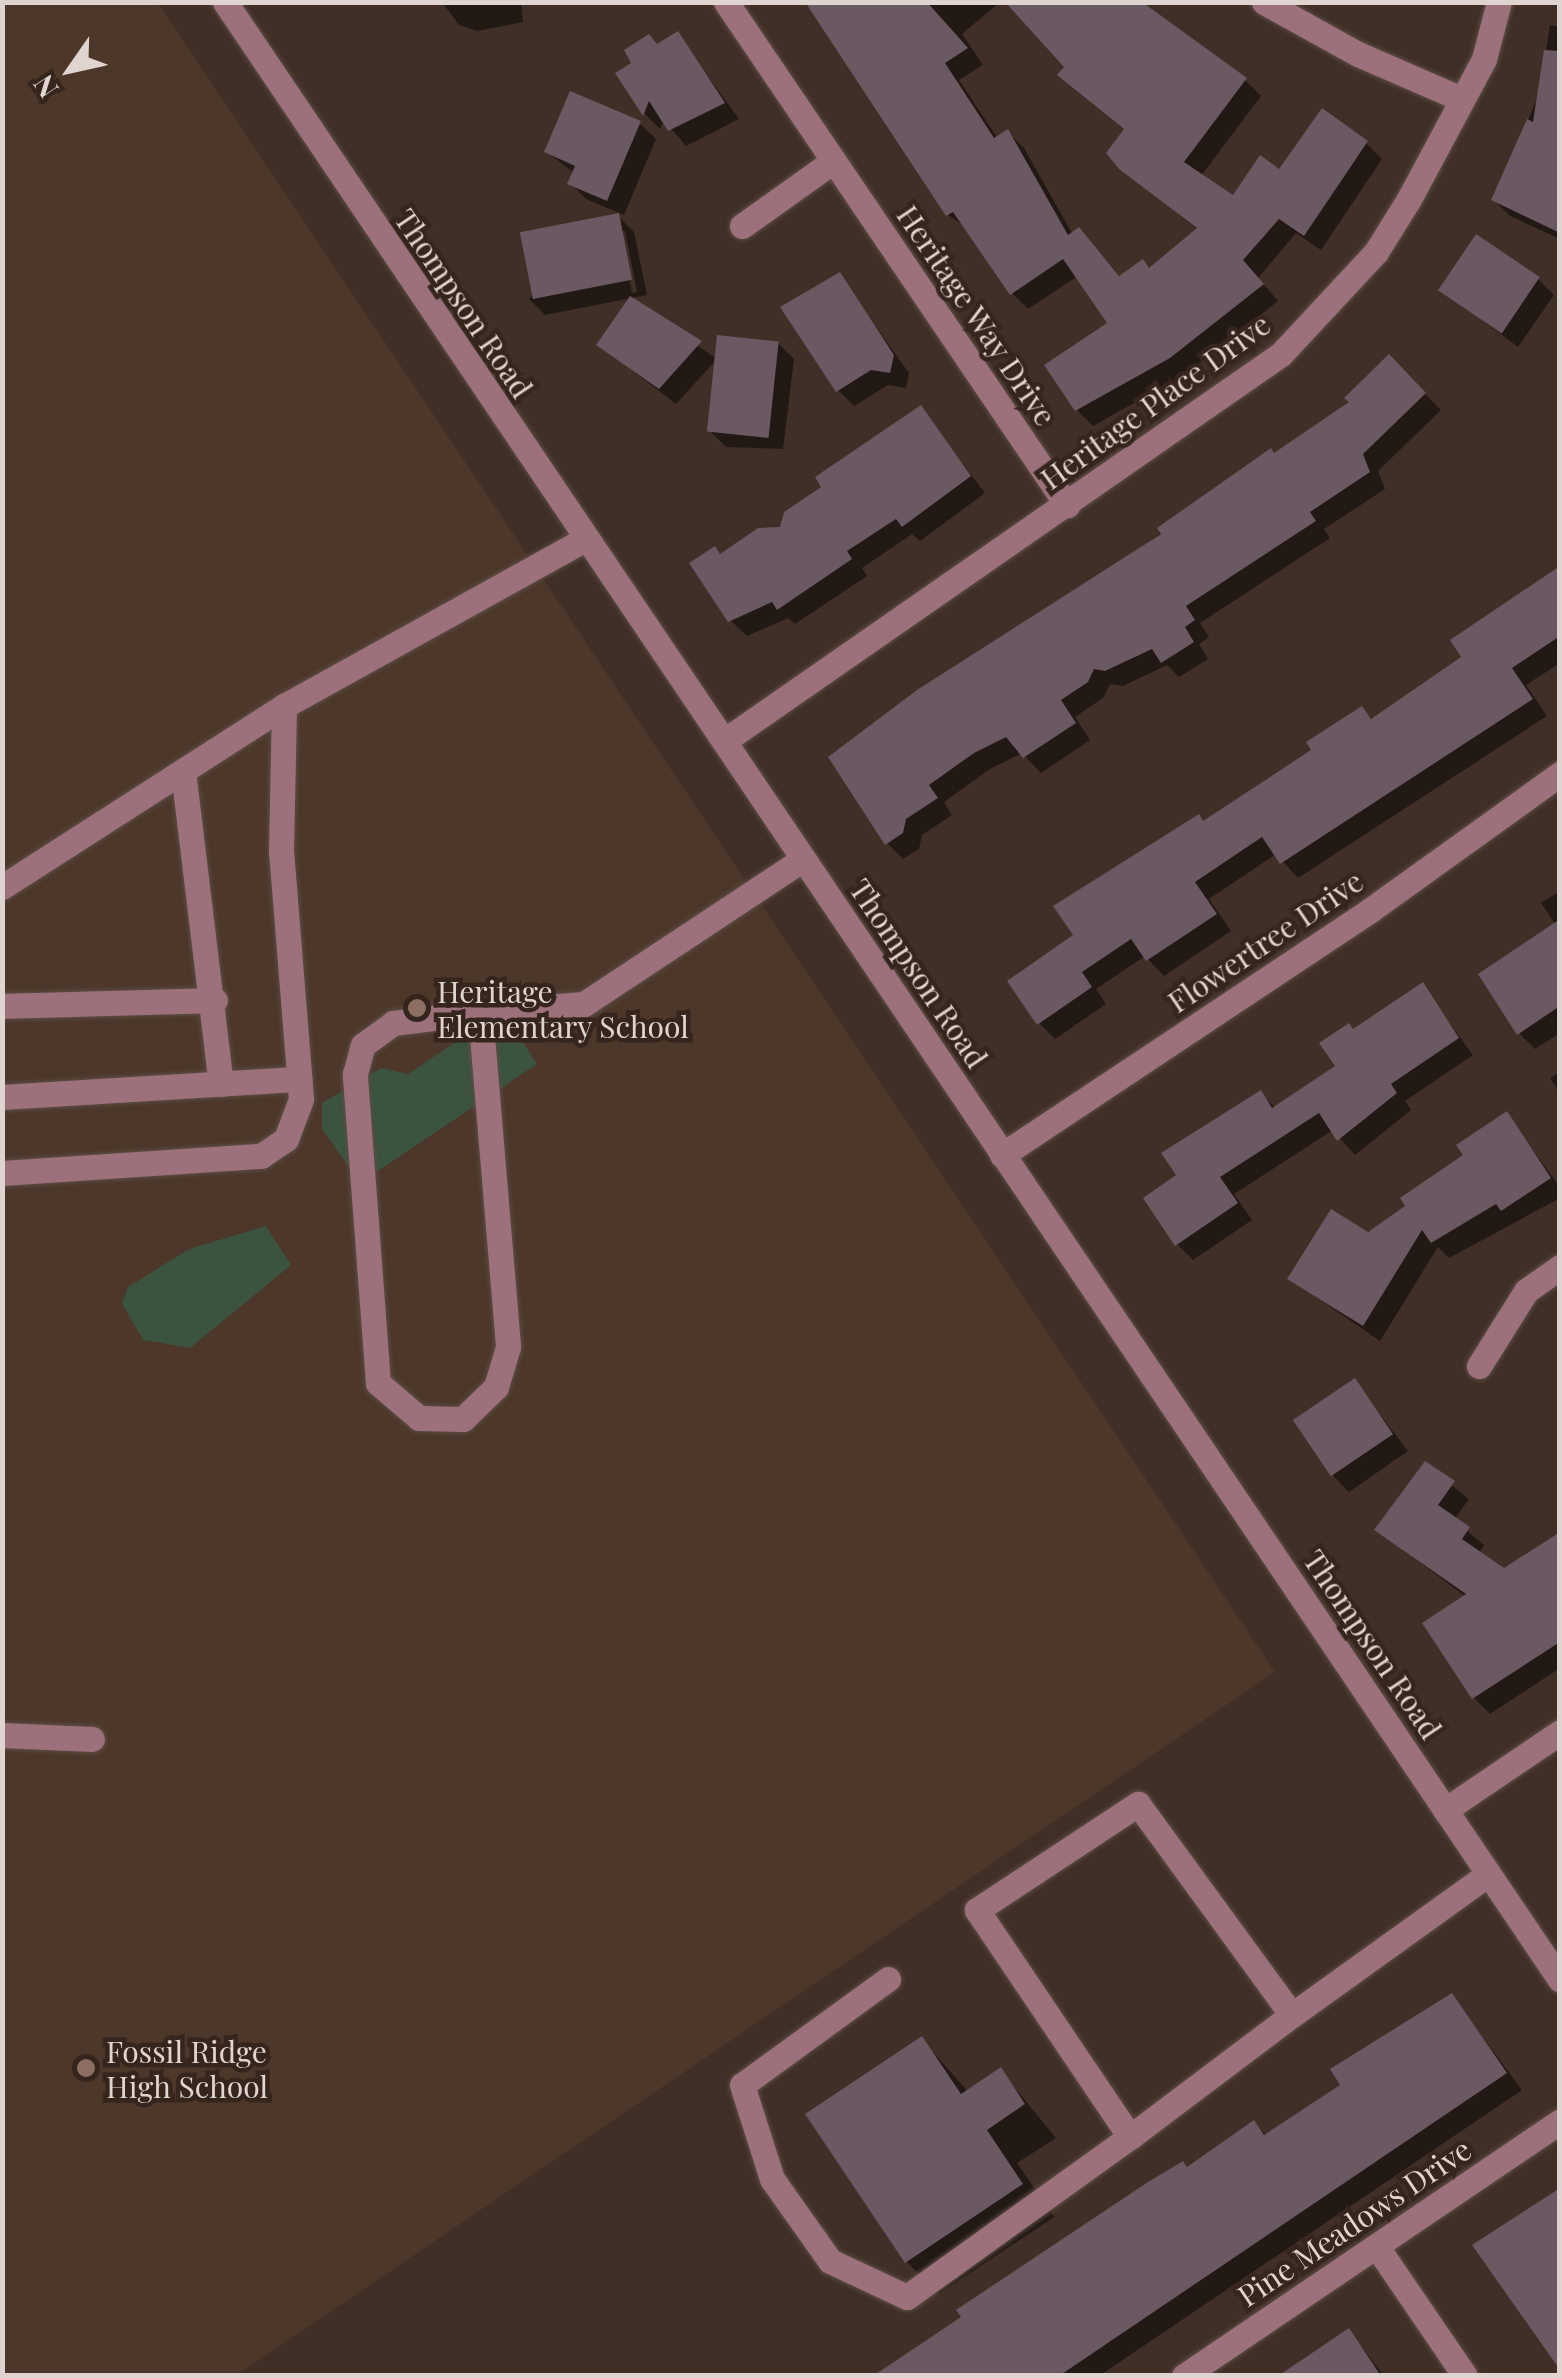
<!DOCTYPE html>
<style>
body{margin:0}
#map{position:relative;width:1562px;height:2378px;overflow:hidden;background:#402f26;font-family:"Playfair Display",serif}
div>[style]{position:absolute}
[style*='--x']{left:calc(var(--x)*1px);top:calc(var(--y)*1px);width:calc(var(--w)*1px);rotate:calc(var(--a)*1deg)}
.built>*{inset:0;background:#4d372b}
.green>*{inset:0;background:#3b533f}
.shadow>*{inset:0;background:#0007}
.building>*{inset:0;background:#6a5862;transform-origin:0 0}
.roads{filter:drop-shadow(0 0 2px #5d4d44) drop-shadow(0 0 2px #5d4d44)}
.minor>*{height:25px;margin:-12.5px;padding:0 12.5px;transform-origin:12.5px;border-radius:12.5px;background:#9c717c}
.dots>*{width:28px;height:28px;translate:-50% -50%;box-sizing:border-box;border:5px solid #35251d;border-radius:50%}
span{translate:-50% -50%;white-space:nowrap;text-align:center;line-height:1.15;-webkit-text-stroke:9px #35251d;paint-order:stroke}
.street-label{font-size:30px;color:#dfd4cf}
.poi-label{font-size:30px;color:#dfd4cf}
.left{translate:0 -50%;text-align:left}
.frame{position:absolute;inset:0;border:5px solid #dfd4cf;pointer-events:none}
.north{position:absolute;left:20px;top:20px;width:100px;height:100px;-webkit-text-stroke:8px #35251d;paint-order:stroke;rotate:236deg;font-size:28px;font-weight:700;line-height:40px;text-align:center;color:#dfd4cf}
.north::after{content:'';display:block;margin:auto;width:35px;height:45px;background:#dfd4cf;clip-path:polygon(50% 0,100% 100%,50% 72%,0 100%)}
</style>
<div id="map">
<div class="built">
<i style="clip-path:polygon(3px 3px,158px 3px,1275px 1672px,237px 2375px,3px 2376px)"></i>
</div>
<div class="green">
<i style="clip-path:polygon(503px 1010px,537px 1064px,360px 1183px,322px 1129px,322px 1103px,381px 1068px,408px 1074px)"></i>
<i style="clip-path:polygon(266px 1226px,291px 1265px,190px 1348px,143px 1340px,122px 1303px,128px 1287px,189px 1249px)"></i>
</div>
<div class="shadow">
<i style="clip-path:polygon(442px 2px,521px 2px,523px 22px,477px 31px,459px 25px)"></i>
<i style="clip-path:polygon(805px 2px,1000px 2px,962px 34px,983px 65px,959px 80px,998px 139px,1008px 132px,1024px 148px,1073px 235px,1095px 247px,1121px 278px,1151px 270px,1198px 230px,1121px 167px,1126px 131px,1077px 91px,1245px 80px,1261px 96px,1201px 176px,1234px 198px,1280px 172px,1366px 143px,1382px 159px,1321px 250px,1296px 233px,1258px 278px,1278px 301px,1186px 374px,1093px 426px,1077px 410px,1111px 324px,1078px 276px,1028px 309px,1012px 293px,968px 228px,948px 215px)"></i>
<i style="clip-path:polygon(1550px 25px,1560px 27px,1560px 239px,1510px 216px,1494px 200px,1539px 94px)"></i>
<i style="clip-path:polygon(677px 34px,739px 119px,686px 146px,664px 120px,660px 129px,645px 114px,619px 74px)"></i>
<i style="clip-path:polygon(639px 123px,656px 139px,624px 215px,586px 199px,570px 183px,574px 173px,547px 152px)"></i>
<i style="clip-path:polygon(evenodd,618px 216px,634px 232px,647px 295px,545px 315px,529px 299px,618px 216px,620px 231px,625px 231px,637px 292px,632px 293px,620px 231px)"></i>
<i style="clip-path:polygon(839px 275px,909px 373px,906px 388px,888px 385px,854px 406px,838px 390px)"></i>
<i style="clip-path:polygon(1538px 279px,1554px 295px,1518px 347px,1442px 290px)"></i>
<i style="clip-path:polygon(631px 300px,717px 359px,676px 404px,599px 345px)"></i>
<i style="clip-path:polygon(778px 343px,794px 359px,783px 449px,726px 447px,710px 431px)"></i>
<i style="clip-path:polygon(1389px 358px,1441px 410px,1378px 471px,1385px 489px,1324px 529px,1330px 538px,1200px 623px,1209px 637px,1199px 644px,1208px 659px,1179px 677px,1167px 665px,1123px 686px,1110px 684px,1103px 698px,1075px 717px,1090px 740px,1041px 773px,1022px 753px,990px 769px,944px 802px,952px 815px,922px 835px,919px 849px,903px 859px,887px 843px,831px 757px,1353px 403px)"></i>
<i style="clip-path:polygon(920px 408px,985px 493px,920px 541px,912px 534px,862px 568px,867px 576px,795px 624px,788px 618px,747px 636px,730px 620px,721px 556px,782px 530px)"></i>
<i style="clip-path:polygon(1560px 569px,1560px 663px,1526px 685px,1547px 716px,1298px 878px,1276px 854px,1209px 899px,1231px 931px,1164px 976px,1145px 956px,1096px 989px,1106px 1004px,1055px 1039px,1039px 1023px,1077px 936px,1204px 824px,1315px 751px,1361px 709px,1373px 720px,1465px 658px)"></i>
<i style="clip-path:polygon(1560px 891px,1560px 1033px,1535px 1049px,1519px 1033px,1556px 925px,1541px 903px)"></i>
<i style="clip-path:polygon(1422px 986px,1473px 1055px,1405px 1101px,1411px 1110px,1355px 1155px,1333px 1130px,1234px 1194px,1252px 1220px,1193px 1260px,1177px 1244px,1180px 1176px,1260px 1093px,1276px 1108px,1338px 1067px,1354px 1032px)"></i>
<i style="clip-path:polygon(1560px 1072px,1560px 1093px,1550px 1078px)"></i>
<i style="clip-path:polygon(1506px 1114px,1560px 1187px,1560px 1198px,1449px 1258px,1438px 1247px,1380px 1341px,1290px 1279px,1409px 1207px)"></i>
<i style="clip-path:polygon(1355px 1382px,1408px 1451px,1349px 1492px,1333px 1476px)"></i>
<i style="clip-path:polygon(1425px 1464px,1469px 1499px,1454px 1520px,1484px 1545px,1479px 1553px,1504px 1571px,1560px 1535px,1560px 1668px,1490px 1714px,1474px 1698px,1466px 1597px,1377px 1530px)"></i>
<i style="clip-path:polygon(1452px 1996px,1522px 2090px,1099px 2376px,876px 2376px,1254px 2123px,1267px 2136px,1344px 2085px)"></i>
<i style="clip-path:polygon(922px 2039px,968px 2092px,1001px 2071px,1056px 2138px,1017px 2163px,1054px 2217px,939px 2294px,907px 2262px)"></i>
<i style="clip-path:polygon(1349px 2331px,1384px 2376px,1282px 2376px)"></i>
</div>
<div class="building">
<i style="clip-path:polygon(805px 2px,927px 2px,968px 48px,945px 63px,994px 138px,1008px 129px,1068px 235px,1079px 227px,1119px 276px,1143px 259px,1149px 268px,1197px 228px,1119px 169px,1106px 153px,1124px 129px,1057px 75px,1064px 67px,1005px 2px,1142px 2px,1247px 78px,1184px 162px,1233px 195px,1260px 155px,1279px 169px,1322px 108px,1368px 141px,1304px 236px,1279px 219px,1243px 260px,1264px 284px,1170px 358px,1075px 411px,1044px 365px,1107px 323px,1063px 259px,1010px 295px,953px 212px,946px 216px)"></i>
<i style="clip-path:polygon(678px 31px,725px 103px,668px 131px,649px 101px,643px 116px,615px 73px,631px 63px,624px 50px,649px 34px,657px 44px)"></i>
<i style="clip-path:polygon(1544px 50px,1560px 51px,1560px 233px,1491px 200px,1527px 119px,1533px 122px)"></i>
<i style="clip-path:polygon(570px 91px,641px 121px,607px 201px,567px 184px,575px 166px,544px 152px)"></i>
<i style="left:619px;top:213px;width:68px;height:101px;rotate:79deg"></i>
<i style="left:1476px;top:234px;width:77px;height:68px;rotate:34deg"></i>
<i style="clip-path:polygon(840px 272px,894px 355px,890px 373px,871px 370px,836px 392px,780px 307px)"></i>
<i style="clip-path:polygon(630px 296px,702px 341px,659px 389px,596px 345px)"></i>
<i style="left:717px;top:335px;width:62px;height:97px;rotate:6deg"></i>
<i style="clip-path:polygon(1389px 354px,1426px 393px,1363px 454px,1370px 472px,1310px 512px,1316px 521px,1186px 606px,1195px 620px,1185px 627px,1194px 642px,1161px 663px,1152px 649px,1105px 671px,1094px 669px,1088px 682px,1061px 700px,1076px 723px,1023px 758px,1006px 737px,974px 753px,929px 785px,938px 798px,906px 819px,903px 833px,885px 845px,828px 757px,917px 690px,1161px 534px,1157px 528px,1271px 448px,1274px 453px,1349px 402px,1344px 398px)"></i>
<i style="clip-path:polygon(921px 405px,971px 476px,902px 527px,896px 519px,847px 551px,852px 559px,777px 610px,772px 602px,728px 622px,689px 563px,715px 546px,720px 554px,758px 528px,780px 527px,784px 512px,821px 487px,815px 477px)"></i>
<i style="clip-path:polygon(1560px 566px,1560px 636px,1512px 668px,1533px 699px,1280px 864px,1262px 837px,1195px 882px,1217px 914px,1146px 961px,1131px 939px,1082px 972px,1092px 987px,1037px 1025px,1007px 981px,1073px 935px,1053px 906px,1199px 814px,1203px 821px,1311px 750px,1306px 742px,1362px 706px,1371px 719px,1461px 657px,1450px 640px)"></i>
<i style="clip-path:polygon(1560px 919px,1560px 1006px,1517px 1035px,1478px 974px)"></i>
<i style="clip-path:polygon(1423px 982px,1459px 1038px,1391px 1084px,1397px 1093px,1337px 1141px,1319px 1113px,1220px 1177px,1238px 1203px,1175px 1246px,1143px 1198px,1176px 1175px,1161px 1153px,1261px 1090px,1272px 1108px,1335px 1066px,1319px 1043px,1349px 1023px,1353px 1029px)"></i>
<i style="clip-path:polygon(1507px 1111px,1551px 1178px,1501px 1211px,1496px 1204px,1431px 1243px,1422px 1230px,1363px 1326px,1287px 1279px,1331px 1209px,1368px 1232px,1405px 1206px,1400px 1198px,1463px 1155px,1456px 1145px)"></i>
<i style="left:1355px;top:1378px;width:68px;height:75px;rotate:56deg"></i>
<i style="clip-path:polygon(1425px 1461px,1455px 1481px,1438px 1505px,1470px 1527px,1462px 1539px,1504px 1568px,1560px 1532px,1560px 1642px,1472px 1699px,1422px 1623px,1466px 1594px,1374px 1530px)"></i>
<i style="clip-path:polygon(1452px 1993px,1507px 2073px,1059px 2376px,873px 2376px,961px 2317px,956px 2310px,1148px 2182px,1183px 2161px,1187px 2167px,1254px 2120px,1264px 2135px,1340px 2085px,1330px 2069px)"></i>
<i style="clip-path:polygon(922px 2036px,961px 2094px,1001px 2067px,1025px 2104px,987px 2130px,1023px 2184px,905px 2263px,805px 2114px)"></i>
<i style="clip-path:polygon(1560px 2188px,1560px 2370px,1472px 2245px)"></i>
<i style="clip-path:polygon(1349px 2328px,1381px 2376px,1278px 2376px)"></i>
</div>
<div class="roads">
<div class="minor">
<i style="--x:225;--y:2;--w:2386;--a:55.98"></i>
<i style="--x:726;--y:2;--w:608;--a:55.87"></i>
<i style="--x:1264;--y:2;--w:107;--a:29"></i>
<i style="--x:1358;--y:54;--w:110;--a:23.5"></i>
<i style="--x:742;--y:226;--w:112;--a:-35.5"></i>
<i style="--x:724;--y:741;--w:678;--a:-34.79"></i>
<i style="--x:1281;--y:354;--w:139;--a:-47"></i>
<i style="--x:1376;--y:252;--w:62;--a:-58.1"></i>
<i style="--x:1409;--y:199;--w:159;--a:-61.8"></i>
<i style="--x:1484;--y:59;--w:59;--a:-75.3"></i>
<i style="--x:183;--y:771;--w:315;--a:83.1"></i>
<i style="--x:2;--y:887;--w:335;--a:-32.7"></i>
<i style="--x:284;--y:706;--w:343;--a:-29"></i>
<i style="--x:2;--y:1006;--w:213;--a:-1.6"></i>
<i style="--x:480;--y:1012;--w:336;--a:85.2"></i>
<i style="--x:508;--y:1347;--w:42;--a:106.7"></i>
<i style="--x:496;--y:1387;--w:46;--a:135.9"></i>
<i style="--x:463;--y:1419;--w:44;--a:-178.7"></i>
<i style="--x:419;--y:1418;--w:54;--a:-139.5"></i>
<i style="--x:378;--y:1383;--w:310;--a:-94.3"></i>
<i style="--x:355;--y:1074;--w:30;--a:-75"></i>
<i style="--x:363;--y:1045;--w:37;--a:-36"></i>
<i style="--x:393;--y:1023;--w:88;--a:-7.2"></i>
<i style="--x:480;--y:1012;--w:104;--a:-4.4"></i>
<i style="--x:584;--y:1004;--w:263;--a:-33.5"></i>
<i style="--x:2;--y:1097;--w:298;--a:-3.5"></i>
<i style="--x:1002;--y:1155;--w:441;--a:-33.6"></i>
<i style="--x:1369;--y:911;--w:235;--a:-35.7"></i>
<i style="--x:2;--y:1173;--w:260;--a:-3.8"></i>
<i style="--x:261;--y:1156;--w:30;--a:-34"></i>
<i style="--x:286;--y:1139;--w:43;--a:-69.4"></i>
<i style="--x:301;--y:1099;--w:249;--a:-94.6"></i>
<i style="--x:281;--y:851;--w:145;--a:-88.8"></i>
<i style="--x:1479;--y:1366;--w:89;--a:-57.9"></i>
<i style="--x:1526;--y:1291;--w:42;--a:-35.2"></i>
<i style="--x:2;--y:1735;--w:90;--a:2.5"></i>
<i style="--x:1445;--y:1810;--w:139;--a:-34.1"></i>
<i style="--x:888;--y:1979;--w:180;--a:144"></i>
<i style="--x:742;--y:2085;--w:99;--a:72.3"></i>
<i style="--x:772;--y:2179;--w:100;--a:54.7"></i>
<i style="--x:830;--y:2261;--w:85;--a:25.1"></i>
<i style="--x:907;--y:2297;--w:274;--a:-35.7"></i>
<i style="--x:1130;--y:2137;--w:274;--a:-124"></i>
<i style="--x:977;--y:1910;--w:193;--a:-33.4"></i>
<i style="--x:1138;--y:1804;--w:261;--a:53.9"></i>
<i style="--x:1292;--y:2015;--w:241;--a:-35.7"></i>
<i style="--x:1130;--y:2137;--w:203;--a:-37"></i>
<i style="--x:1377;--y:2247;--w:156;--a:55.7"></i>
<i style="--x:1184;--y:2376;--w:454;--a:-34.1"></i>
</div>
</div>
<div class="dots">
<i style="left:417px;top:1008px;background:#8d6e63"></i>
<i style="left:86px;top:2068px;background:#8d6e63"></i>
</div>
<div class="street-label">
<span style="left:464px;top:303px;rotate:56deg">Thompson Road</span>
<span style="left:977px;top:315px;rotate:56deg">Heritage Way Drive</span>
<span style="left:1155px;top:401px;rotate:-36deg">Heritage Place Drive</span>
<span style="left:1265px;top:941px;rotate:-34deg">Flowertree Drive</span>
<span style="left:919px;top:973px;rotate:56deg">Thompson Road</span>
<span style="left:1373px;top:1644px;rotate:56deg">Thompson Road</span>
<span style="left:1354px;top:2222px;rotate:-34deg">Pine Meadows Drive</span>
</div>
<div class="poi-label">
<span class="left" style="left:437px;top:1008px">Heritage<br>Elementary School</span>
<span class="left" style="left:106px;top:2068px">Fossil Ridge<br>High School</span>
</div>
<div class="frame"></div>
<div class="north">N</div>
</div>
